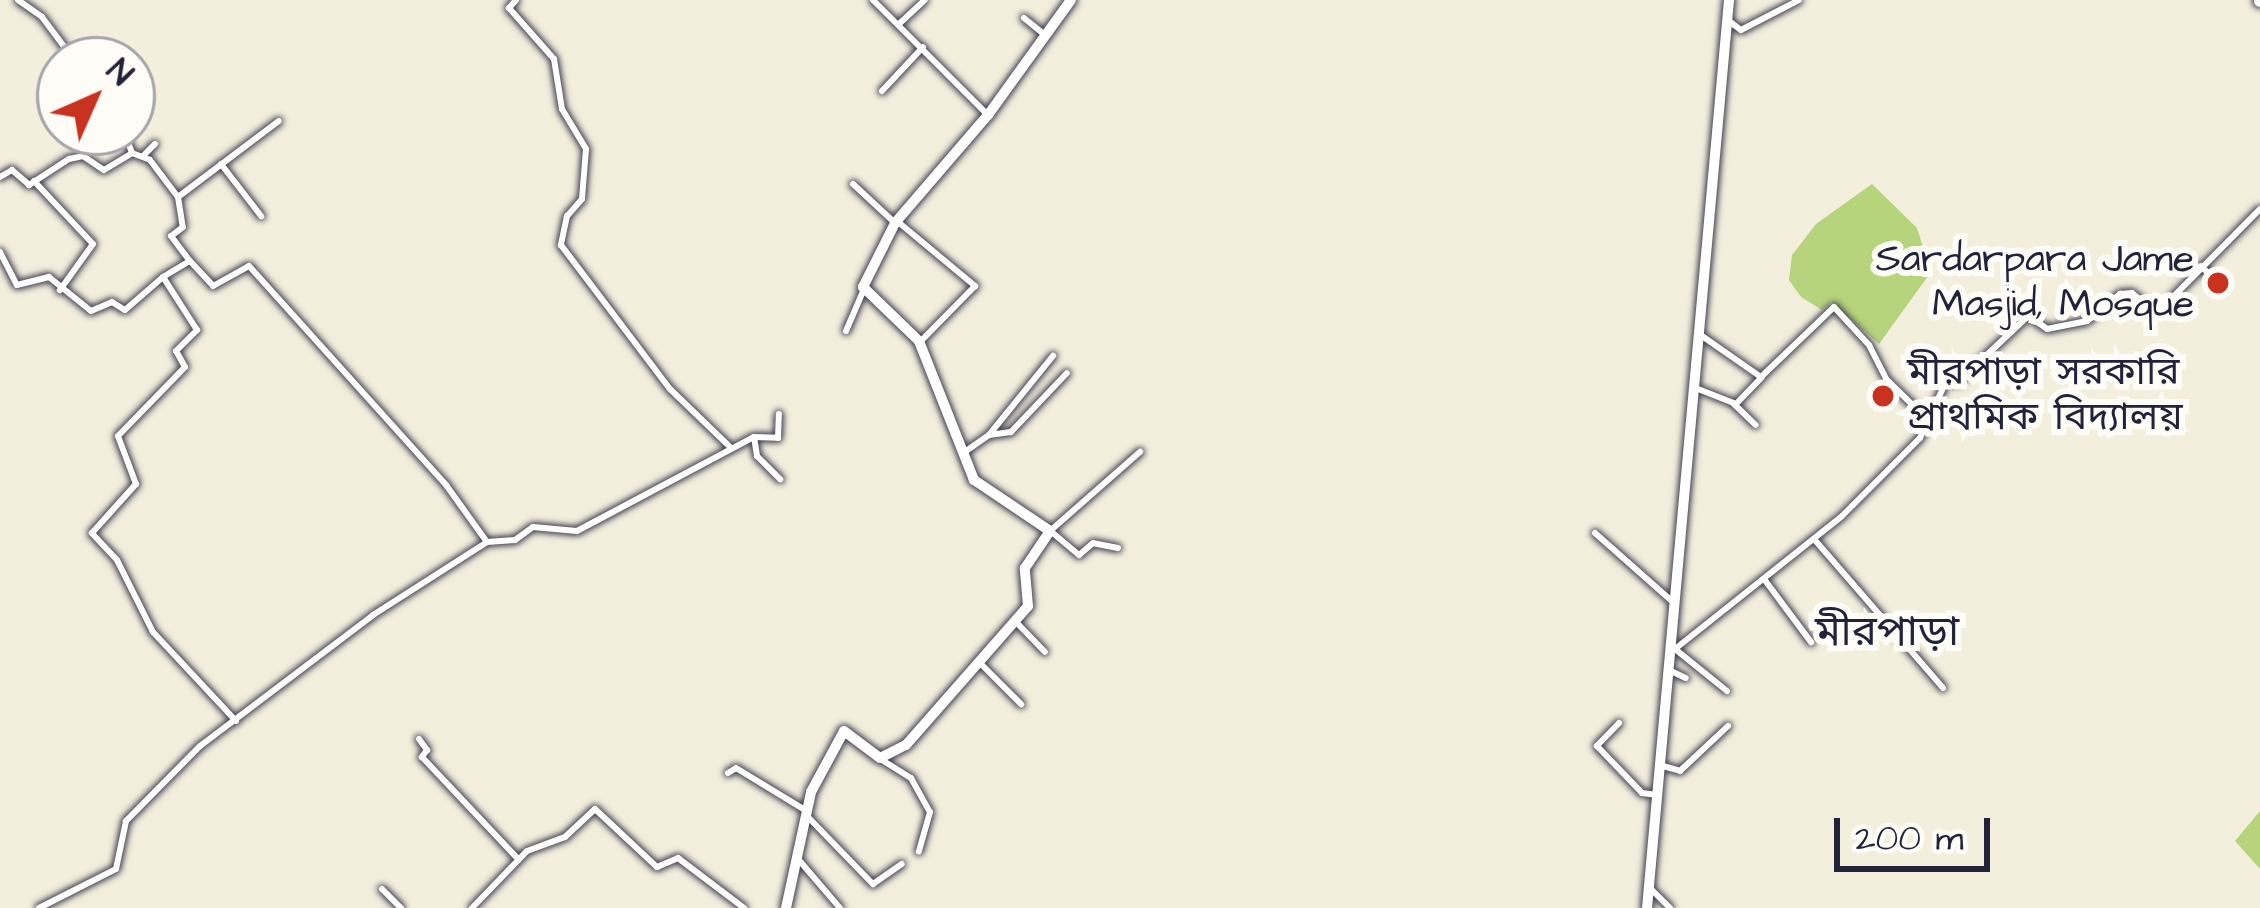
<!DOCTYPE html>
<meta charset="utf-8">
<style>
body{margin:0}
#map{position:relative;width:2260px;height:908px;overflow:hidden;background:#f4efdd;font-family:"Architects Daughter","Noto Sans Bengali",sans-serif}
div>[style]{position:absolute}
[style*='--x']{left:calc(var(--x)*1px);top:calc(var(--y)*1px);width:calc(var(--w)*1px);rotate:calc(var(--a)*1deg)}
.green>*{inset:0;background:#b5d47c}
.roads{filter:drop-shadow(0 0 3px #424153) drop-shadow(0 0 3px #424153)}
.street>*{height:6px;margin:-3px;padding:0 3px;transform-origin:3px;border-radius:3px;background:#fff}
.secondary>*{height:10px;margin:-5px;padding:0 5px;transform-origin:5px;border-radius:5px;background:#fff}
.primary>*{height:12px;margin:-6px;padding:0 6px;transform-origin:6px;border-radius:6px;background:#fff}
.dots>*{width:33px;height:33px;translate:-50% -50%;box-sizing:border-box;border:6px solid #fdfcf7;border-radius:50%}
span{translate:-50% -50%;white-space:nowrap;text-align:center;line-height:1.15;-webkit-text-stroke:12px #fdfcf7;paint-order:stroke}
.poi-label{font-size:39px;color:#22223b}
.right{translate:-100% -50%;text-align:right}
.left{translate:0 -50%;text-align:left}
.neighbourhood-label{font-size:42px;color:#22223b}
.north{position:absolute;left:36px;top:36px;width:120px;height:120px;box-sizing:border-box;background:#fdfcf7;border:3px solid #a5a5ac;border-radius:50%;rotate:45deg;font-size:33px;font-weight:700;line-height:48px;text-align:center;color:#22223b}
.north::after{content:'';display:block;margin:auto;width:42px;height:54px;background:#c8321e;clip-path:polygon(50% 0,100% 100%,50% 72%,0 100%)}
.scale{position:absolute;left:1834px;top:818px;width:156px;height:54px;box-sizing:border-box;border:6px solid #22223b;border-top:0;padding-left:15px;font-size:36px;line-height:42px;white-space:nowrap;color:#22223b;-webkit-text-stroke:9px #fdfcf7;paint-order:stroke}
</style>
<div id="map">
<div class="green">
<i style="clip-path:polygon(1872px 184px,1917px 228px,1931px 272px,1879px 344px,1831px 302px,1822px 310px,1801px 297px,1789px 280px,1792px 255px,1816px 224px)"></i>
<i style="clip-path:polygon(2260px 811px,2260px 869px,2235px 841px)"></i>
</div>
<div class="roads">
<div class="street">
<i style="--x:18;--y:0;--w:29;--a:35"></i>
<i style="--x:42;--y:17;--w:54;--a:53.3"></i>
<i style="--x:516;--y:0;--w:11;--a:131"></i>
<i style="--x:509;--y:8;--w:68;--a:48.6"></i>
<i style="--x:554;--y:59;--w:51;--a:80.9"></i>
<i style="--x:562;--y:109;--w:47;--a:59"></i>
<i style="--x:586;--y:149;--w:50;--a:94.6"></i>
<i style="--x:582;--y:199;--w:23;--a:131"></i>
<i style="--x:567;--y:216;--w:30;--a:102"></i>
<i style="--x:561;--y:245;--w:181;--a:52.9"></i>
<i style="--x:670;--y:389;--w:83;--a:44"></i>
<i style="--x:873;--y:0;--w:163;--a:45"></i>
<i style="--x:1024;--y:18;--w:28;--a:39"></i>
<i style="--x:1729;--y:21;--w:15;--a:37"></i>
<i style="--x:1741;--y:30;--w:65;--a:-27.3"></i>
<i style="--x:899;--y:24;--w:35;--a:-43"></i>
<i style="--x:882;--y:91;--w:60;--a:-47"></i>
<i style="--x:124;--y:132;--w:22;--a:69"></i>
<i style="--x:132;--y:153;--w:19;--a:21"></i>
<i style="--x:150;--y:160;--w:46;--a:52.9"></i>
<i style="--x:178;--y:197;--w:126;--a:-37"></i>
<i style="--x:143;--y:156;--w:17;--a:-45"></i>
<i style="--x:221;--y:164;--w:66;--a:52.4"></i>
<i style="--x:0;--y:177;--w:14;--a:-30"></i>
<i style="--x:12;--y:170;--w:23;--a:41"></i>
<i style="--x:29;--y:185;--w:48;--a:-33"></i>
<i style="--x:69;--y:159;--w:14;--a:-12"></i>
<i style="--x:83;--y:156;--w:25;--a:34"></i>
<i style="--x:104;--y:170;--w:33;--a:-31"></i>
<i style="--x:34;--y:181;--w:86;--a:46.9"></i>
<i style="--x:93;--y:244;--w:57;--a:125.7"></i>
<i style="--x:853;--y:184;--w:57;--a:42.9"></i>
<i style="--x:178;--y:197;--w:30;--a:81"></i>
<i style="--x:183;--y:227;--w:15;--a:143"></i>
<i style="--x:171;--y:236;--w:31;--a:53"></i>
<i style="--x:897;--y:221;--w:102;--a:39.8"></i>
<i style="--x:975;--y:286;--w:78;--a:134.5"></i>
<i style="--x:0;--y:252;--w:37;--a:63"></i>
<i style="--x:17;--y:285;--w:33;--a:-14"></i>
<i style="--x:49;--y:277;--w:54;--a:39"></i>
<i style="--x:91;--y:311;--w:23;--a:-23"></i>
<i style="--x:112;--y:302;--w:15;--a:32"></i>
<i style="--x:125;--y:310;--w:50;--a:-41"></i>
<i style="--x:2201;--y:266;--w:23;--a:45"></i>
<i style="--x:846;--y:331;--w:46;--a:-66.8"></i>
<i style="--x:1702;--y:336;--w:72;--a:34.8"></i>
<i style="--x:1761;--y:377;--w:101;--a:-43.8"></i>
<i style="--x:1834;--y:307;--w:52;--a:47.4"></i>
<i style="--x:1869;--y:345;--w:39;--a:63"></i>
<i style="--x:1887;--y:380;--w:56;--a:44.3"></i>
<i style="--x:1698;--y:389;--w:41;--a:21.5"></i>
<i style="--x:1736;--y:404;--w:37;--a:-46"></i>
<i style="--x:1734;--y:404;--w:30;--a:44"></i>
<i style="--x:989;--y:435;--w:102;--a:-51"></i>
<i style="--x:754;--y:437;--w:24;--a:2"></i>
<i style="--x:778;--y:438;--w:24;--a:-88"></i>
<i style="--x:966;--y:451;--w:28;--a:-35"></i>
<i style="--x:989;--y:435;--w:22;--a:-8"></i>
<i style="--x:1011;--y:432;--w:81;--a:-46.5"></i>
<i style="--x:1595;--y:533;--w:104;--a:41.5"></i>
<i style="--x:1814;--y:539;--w:197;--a:49.1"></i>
<i style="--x:1118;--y:548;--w:25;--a:-169"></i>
<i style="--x:1093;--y:543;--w:18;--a:139"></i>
<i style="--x:1079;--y:555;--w:38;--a:-140"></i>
<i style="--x:1050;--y:531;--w:120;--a:-41.3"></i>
<i style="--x:1764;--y:579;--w:79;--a:53.3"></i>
<i style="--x:1017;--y:623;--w:40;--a:46"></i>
<i style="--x:981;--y:664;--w:57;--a:45"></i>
<i style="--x:1673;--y:672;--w:14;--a:25"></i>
<i style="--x:1727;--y:691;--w:67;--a:-141.1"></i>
<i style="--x:1675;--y:649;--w:213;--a:-38.5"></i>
<i style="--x:1842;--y:516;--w:110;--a:-45"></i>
<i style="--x:1920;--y:438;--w:67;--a:-65.3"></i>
<i style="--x:1948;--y:377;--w:11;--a:34"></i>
<i style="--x:1957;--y:383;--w:98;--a:-43.3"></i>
<i style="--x:2028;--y:316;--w:23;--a:34"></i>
<i style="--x:2047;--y:329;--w:41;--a:-11.3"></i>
<i style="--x:2087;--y:321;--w:43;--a:-39.3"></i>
<i style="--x:2120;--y:294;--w:12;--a:-5"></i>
<i style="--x:2132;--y:293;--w:27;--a:39"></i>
<i style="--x:2153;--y:310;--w:16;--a:-27"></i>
<i style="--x:2167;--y:303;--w:132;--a:-45.3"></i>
<i style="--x:236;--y:721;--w:122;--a:-133"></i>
<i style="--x:153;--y:632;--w:80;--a:-116.6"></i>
<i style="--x:117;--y:560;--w:37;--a:-133"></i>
<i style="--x:92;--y:533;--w:66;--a:-48.1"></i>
<i style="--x:136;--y:484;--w:51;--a:-110.6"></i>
<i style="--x:118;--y:436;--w:96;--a:-45.8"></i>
<i style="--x:185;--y:367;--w:18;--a:-119"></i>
<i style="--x:176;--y:351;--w:30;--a:-45"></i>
<i style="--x:197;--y:330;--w:63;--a:-122.7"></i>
<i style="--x:163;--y:277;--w:31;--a:-31"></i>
<i style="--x:190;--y:261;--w:34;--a:47"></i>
<i style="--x:213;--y:286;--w:41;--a:-29.1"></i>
<i style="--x:249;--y:266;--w:295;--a:48"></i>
<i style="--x:446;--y:485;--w:70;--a:54.3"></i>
<i style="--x:1619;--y:723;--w:32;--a:134"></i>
<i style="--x:1597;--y:746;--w:65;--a:46.2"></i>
<i style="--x:1642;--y:793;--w:15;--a:8"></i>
<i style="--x:419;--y:739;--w:14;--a:54"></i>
<i style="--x:427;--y:750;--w:9;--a:126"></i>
<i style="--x:422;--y:757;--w:141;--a:46.7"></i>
<i style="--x:882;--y:760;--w:34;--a:32"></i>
<i style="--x:911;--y:778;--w:39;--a:61"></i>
<i style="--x:930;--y:812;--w:41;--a:105.8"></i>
<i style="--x:1663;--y:766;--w:18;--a:16"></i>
<i style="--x:1680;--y:771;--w:66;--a:-43.2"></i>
<i style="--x:728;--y:773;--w:9;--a:-32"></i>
<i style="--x:736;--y:768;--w:81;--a:31.3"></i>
<i style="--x:807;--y:816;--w:95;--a:45.9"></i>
<i style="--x:873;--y:884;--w:35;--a:-35"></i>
<i style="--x:798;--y:859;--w:65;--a:49.4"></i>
<i style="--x:382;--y:889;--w:27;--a:45"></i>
<i style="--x:1651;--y:889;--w:27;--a:45"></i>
<i style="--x:39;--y:908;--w:86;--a:-26.9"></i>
<i style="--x:116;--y:869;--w:49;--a:-78.2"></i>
<i style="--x:126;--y:821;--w:105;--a:-45.4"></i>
<i style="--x:200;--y:746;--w:217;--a:-37.1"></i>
<i style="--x:373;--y:615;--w:135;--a:-32.6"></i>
<i style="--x:487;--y:542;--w:28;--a:-4"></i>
<i style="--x:515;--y:540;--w:22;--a:-36"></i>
<i style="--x:533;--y:527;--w:44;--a:5.2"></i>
<i style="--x:577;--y:531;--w:200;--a:-28"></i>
<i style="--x:754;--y:437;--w:19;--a:81"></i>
<i style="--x:757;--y:456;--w:33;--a:45"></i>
<i style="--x:472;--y:908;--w:79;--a:-46"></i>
<i style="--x:527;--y:851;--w:40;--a:-20.2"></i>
<i style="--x:565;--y:837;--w:41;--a:-43"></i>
<i style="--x:595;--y:809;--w:85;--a:43.1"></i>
<i style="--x:657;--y:867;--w:23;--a:-23"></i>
<i style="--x:678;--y:858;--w:83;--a:37.1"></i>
</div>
<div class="secondary">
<i style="--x:786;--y:908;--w:119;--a:-77.8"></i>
<i style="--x:811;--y:792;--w:69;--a:-61.6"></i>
<i style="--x:844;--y:731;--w:45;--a:36.9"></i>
<i style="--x:880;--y:758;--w:29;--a:-27"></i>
<i style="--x:906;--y:745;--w:185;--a:-48.7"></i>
<i style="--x:1028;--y:606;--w:38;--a:-95"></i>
<i style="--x:1025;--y:568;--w:45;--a:-56"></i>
<i style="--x:1050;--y:531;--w:92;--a:-146.1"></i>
<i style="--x:974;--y:480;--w:149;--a:-111.6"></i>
<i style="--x:919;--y:341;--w:78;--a:-136"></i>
<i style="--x:863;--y:287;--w:72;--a:-63.4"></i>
<i style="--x:895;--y:223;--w:143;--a:-49.3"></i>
<i style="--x:988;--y:115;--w:142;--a:-54.2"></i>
<i style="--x:1647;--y:908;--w:912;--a:-84.84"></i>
</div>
<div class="primary">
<i style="--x:2260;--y:0;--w:1;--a:90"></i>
</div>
</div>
<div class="dots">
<i style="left:2218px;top:283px;background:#c8321e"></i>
<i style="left:1883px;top:396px;background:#c8321e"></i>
</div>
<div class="poi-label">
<span class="right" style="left:2194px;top:283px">Sardarpara Jame<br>Masjid, Mosque</span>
<span class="left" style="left:1907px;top:396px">মীরপাড়া সরকারি<br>প্রাথমিক বিদ্যালয়</span>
</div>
<div class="neighbourhood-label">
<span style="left:1887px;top:633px">মীরপাড়া</span>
</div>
<div class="north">N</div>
<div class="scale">200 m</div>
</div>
